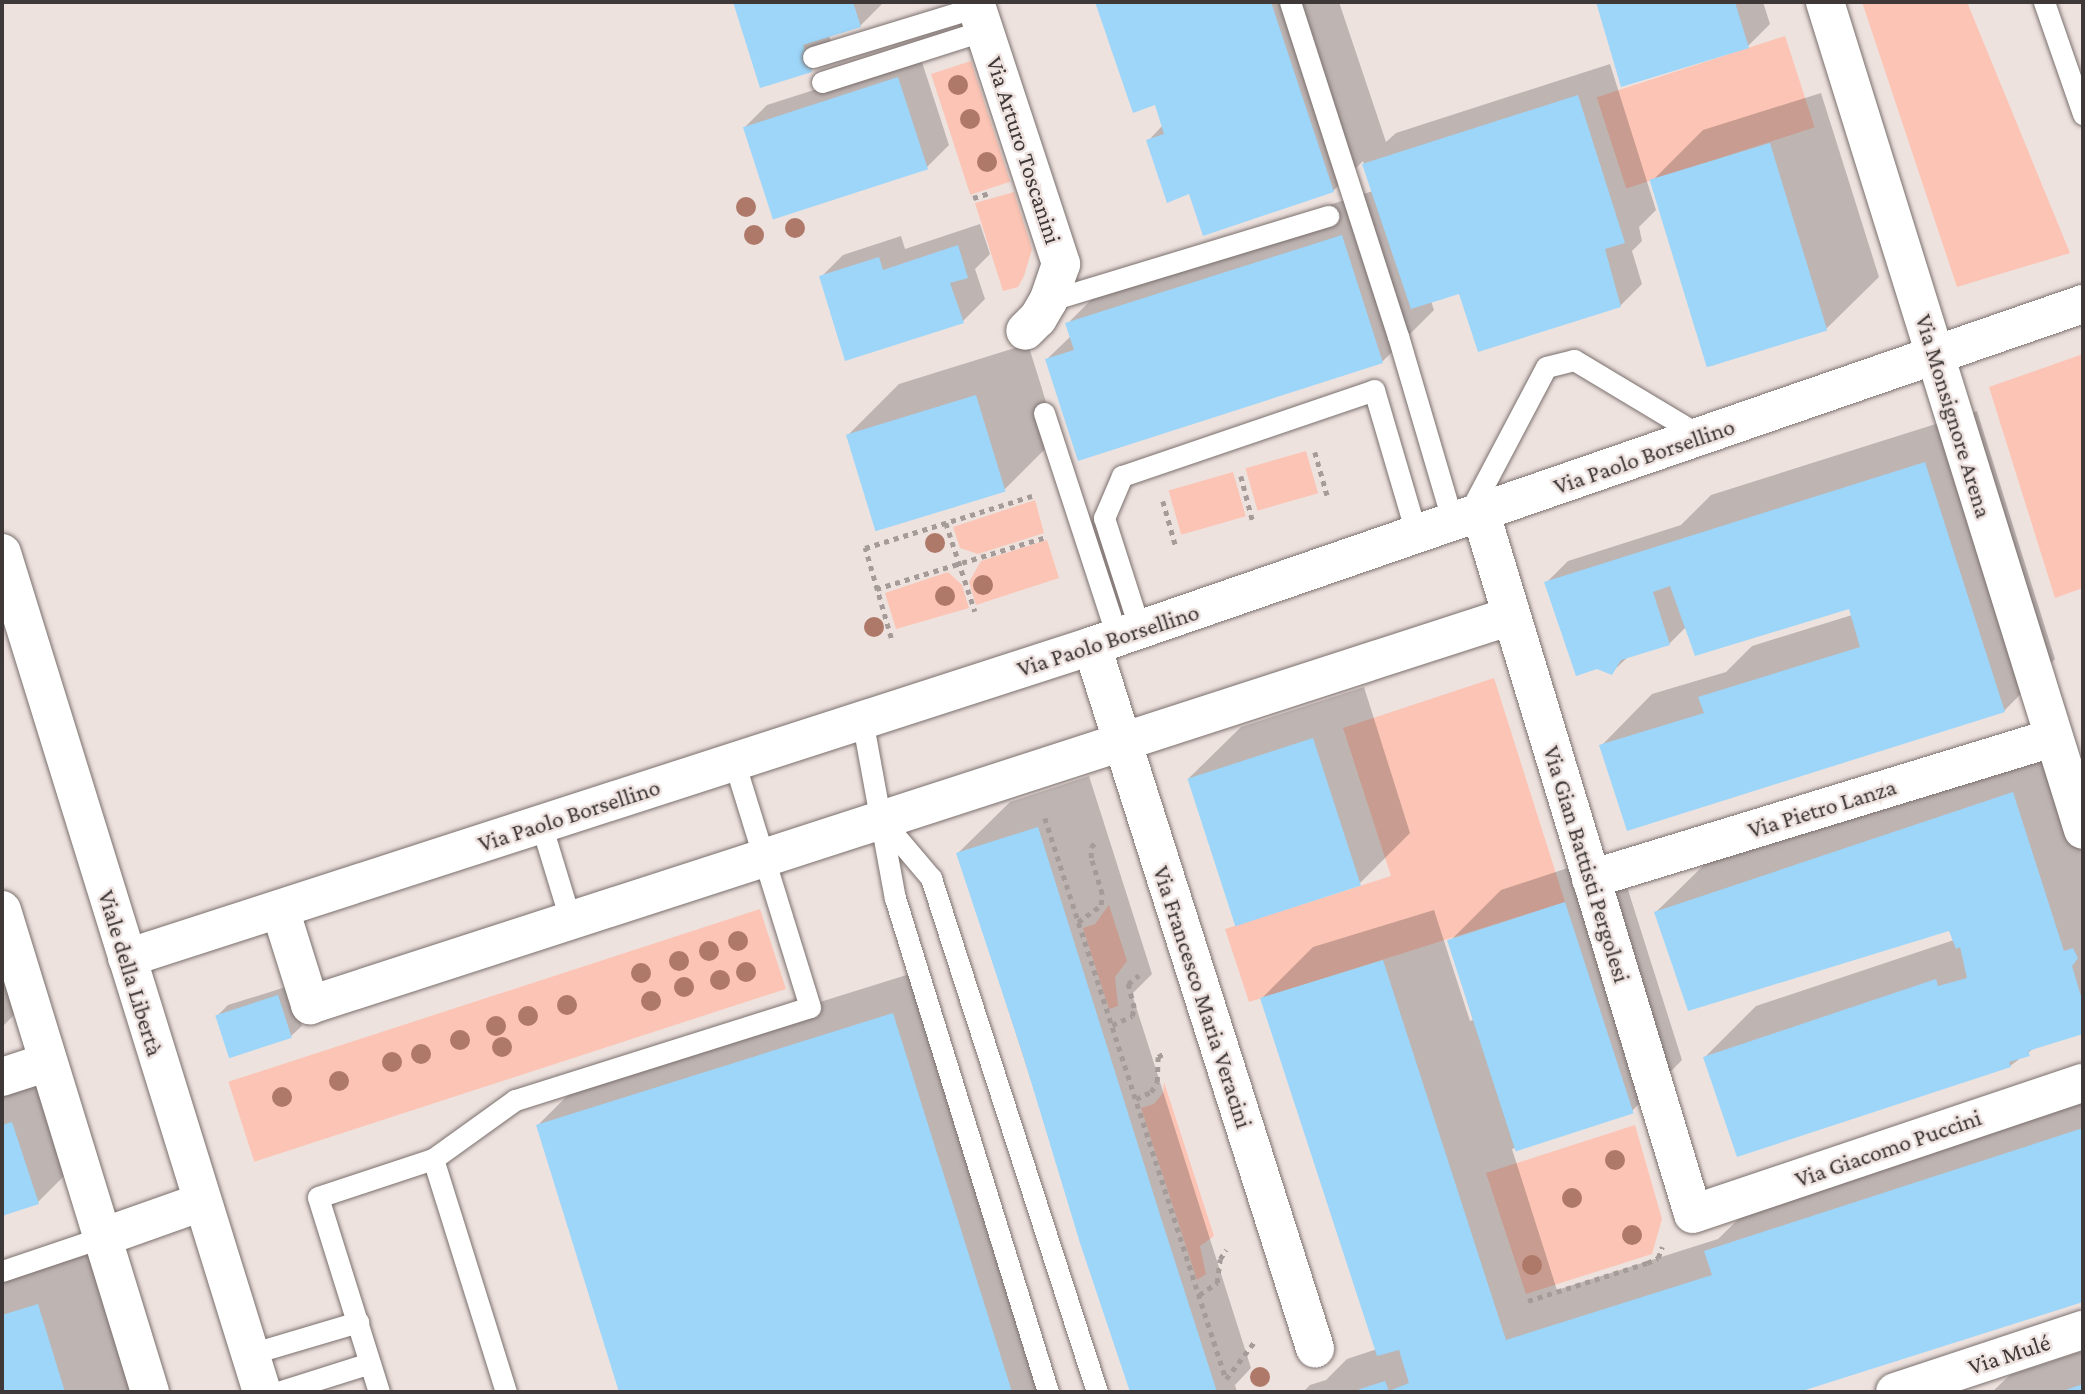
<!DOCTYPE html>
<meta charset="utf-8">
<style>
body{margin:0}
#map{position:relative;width:2085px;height:1394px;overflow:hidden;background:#eee2df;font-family:"Crimson Pro",serif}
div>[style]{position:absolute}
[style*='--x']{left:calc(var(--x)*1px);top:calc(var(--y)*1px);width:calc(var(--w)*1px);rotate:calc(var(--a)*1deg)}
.green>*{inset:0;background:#fbc4b4;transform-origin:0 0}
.shadow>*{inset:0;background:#0003}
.building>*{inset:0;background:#9dd6f9;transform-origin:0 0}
.path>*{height:4.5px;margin-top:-2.25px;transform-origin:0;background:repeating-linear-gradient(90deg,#a59c99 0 5px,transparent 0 10px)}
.roads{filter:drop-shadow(0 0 2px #7a706d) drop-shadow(0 0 2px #7a706d)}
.service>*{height:21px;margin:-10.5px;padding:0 10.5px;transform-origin:10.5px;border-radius:10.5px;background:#fff}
.minor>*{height:38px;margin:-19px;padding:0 19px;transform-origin:19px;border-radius:19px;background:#fff}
.tertiary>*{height:38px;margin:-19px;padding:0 19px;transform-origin:19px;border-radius:19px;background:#fff}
.trees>*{width:20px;height:20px;margin:-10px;border-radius:50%;background:#ae7968}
span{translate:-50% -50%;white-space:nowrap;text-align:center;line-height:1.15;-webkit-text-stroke:5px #eee2df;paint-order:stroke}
.street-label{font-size:24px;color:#3e3938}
.frame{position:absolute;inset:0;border:4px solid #3e3938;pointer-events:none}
</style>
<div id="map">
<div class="green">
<i style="clip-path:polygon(1862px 2px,1967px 2px,2070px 253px,1957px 287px)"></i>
<i style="left:1785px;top:36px;width:96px;height:198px;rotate:72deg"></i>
<i style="left:971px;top:61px;width:127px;height:42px;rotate:72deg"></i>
<i style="clip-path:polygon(1014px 192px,1032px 249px,1024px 276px,1018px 287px,1003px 291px,975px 203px)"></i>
<i style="clip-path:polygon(2083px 354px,2083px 588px,2055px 598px,1989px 387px)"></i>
<i style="left:1306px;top:451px;width:44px;height:63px;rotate:74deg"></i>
<i style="left:1233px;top:472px;width:46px;height:67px;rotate:74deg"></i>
<i style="clip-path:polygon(1035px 500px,1044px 533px,978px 554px,960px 548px,953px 527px)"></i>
<i style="clip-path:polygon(1047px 540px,1059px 578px,976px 605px,969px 582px,981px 561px)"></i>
<i style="clip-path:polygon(948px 572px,962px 585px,969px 608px,896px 629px,885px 593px)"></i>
<i style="clip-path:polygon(1494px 678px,1565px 902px,1249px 1002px,1225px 929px,1391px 876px,1343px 728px)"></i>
<i style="clip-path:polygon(1109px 905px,1127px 961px,1115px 977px,1118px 1006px,1109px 1009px,1083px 928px,1095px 924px)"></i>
<i style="left:760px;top:909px;width:84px;height:559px;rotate:72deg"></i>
<i style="clip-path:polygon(1164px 1082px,1214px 1236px,1200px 1246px,1206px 1274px,1197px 1280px,1141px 1108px,1154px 1104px,1163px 1093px)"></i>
<i style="clip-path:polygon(1635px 1125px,1662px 1219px,1652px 1254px,1526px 1294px,1486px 1173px)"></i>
</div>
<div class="shadow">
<i style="clip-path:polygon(734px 2px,881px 2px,882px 4px,860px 26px,829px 35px,833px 48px,811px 70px,761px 86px)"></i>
<i style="clip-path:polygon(1096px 2px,1339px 2px,1386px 142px,1396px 133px,1610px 64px,1656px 210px,1639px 227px,1642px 241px,1632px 251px,1642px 284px,1620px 306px,1466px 290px,1431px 301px,1434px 310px,1383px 361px,1079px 459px,1047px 359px,1071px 336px,1067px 324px,1119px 272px,1373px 191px,1363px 161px,1333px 191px,1190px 192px,1148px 141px,1163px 125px,1156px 103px,1134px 110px)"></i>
<i style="clip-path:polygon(1598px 2px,1763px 2px,1770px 24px,1748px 46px,1623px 85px)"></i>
<i style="clip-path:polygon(920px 56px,949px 145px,927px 167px,745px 127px,767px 105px)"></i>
<i style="clip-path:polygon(1821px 93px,1879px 277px,1827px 328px,1711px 366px,1652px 181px,1703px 130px)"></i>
<i style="clip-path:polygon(980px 224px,990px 254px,975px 269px,985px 299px,963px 321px,821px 277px,843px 255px,901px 236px,905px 249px)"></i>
<i style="clip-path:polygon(1028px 344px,1057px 437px,1005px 489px,848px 435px,899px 384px)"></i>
<i style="clip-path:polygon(1977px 411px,2055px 659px,2004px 711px,1601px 746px,1652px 694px,1726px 672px,1752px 646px,1852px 615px,1850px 607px,1687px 626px,1669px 644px,1629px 656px,1611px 673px,1546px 583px,1568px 561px,1681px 525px,1711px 495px)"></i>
<i style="clip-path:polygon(1364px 687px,1410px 833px,1359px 884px,1189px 778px,1241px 727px)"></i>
<i style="clip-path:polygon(2065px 741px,2083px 800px,2083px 1032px,2037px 1046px,2010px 1066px,1705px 1057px,1756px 1006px,1954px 940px,1950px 929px,1656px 912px,1708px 861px)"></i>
<i style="clip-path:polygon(1089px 776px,1152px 974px,1132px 994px,1251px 1368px,1235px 1385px,1237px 1392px,1131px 1392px,958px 853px,1010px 802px)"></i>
<i style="clip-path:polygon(1616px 852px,1682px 1060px,1631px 1112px,1512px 1149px,1557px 1290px,1718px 1239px,1758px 1200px,2083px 1094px,2083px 1301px,1794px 1392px,1303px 1392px,1310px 1385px,1326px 1380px,1347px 1359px,1377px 1349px,1262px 998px,1313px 947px,1434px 910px,1470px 1021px,1473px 1020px,1449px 942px,1501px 890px)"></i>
<i style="clip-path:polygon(16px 896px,45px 984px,2px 1027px,2px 901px)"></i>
<i style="clip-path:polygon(913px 973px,1054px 1392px,621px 1392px,538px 1125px,589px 1074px)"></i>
<i style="clip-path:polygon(289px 986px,302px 1026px,291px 1036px,217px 1016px,228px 1005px)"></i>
<i style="clip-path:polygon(63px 1071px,89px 1151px,38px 1202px,7px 1212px,2px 1218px,2px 1084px)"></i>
<i style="clip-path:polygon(90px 1254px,132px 1392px,2px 1392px,2px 1267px,32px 1271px)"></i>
<i style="clip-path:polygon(2083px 1351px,2083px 1392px,1992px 1392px,2010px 1375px)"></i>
</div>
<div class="building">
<i style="clip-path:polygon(733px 2px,853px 2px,861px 27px,803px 45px,812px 72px,760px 88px)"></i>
<i style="clip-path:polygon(1095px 2px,1271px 2px,1334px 192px,1203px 236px,1189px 194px,1167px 203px,1146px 140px,1164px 134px,1155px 105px,1133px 113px)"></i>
<i style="clip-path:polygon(1596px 2px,1735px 2px,1749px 48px,1621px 87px)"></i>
<i style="left:898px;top:77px;width:97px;height:163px;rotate:72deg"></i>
<i style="clip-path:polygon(1578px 95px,1625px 243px,1605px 249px,1621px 307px,1478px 352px,1459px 294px,1411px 309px,1362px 164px)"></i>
<i style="left:1770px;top:143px;width:196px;height:126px;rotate:73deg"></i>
<i style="clip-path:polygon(1342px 235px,1383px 363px,1078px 461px,1045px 359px,1074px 350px,1065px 323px)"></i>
<i style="clip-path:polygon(958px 245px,968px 278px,950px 283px,964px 323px,845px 361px,819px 276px,879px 257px,883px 270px)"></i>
<i style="left:976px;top:395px;width:101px;height:136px;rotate:73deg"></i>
<i style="clip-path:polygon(1925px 462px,2005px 712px,1627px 831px,1599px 745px,1704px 713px,1698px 697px,1860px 647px,1849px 609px,1695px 656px,1670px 586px,1653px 592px,1670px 645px,1621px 660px,1612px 675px,1597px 669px,1576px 676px,1544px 582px)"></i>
<i style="left:1313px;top:738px;width:155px;height:132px;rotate:72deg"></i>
<i style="clip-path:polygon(2013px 792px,2064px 951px,2073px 948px,2078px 958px,2072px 966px,2083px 1003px,2083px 1034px,2028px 1051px,2030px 1056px,2009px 1062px,2011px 1067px,1737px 1157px,1703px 1057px,1936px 979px,1938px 986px,1967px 978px,1960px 947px,1956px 949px,1949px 931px,1688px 1011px,1654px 912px)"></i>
<i style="clip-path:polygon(1038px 827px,1161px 1218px,1217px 1392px,1130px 1392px,1080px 1243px,1023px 1055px,956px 853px)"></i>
<i style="left:1565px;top:902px;width:222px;height:124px;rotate:72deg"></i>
<i style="clip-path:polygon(1383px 960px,1506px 1340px,1712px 1275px,1704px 1251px,2083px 1128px,2083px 1302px,1799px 1392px,1351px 1392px,1385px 1381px,1389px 1391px,1409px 1383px,1399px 1350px,1377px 1356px,1260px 998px)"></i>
<i style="left:278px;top:995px;width:45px;height:66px;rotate:72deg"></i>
<i style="clip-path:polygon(893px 1013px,1012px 1392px,619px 1392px,536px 1125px)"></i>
<i style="clip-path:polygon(12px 1122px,39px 1204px,2px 1216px,2px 1125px)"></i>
<i style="clip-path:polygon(38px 1304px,65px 1392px,2px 1392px,2px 1315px)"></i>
<i style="clip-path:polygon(2083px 1384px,2083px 1392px,2060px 1392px)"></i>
</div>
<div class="path">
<i style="--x:973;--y:198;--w:17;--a:-17"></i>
<i style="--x:1315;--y:452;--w:48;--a:74.2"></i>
<i style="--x:1241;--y:476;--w:48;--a:75.4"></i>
<i style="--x:1163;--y:501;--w:48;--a:74.2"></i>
<i style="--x:946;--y:523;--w:93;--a:71.8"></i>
<i style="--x:876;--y:589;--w:175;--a:-17"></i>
<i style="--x:891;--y:638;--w:94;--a:-106.1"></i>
<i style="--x:865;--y:548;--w:175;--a:-17.3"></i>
<i style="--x:1045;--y:818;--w:589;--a:72.12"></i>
<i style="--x:1226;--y:1379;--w:48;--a:-52.7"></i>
<i style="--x:1078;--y:922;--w:29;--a:-36"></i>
<i style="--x:1101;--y:905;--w:11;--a:-85"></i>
<i style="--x:1102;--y:894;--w:38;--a:-107"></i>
<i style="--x:1091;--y:858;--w:11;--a:-90"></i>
<i style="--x:1091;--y:847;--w:7;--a:-45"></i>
<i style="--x:1112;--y:1025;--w:22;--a:-24"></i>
<i style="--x:1132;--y:1016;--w:8;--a:-76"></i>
<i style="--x:1134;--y:1008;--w:25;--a:-104"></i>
<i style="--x:1128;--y:984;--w:14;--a:-39"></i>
<i style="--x:1136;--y:1099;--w:17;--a:-25"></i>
<i style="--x:1151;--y:1092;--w:12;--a:-59"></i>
<i style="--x:1157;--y:1082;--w:25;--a:-88"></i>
<i style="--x:1158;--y:1057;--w:6;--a:-31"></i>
<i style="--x:1199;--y:1295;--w:22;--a:-34"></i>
<i style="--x:1217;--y:1283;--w:24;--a:-83"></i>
<i style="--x:1220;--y:1259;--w:11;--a:-56"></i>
<i style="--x:1528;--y:1301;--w:125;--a:-17.7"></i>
<i style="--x:1647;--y:1263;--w:12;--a:-24"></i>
<i style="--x:1658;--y:1258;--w:12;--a:-70"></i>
</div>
<div class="roads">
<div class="service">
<i style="--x:1290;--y:2;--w:351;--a:72.1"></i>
<i style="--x:1398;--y:336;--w:195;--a:73.6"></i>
<i style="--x:2044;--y:2;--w:119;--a:70.8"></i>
<i style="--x:813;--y:57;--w:171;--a:-17"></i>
<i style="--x:822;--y:82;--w:171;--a:-17.7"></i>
<i style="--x:1048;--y:301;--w:293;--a:-16.9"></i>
<i style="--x:1044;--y:413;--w:236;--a:71.9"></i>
<i style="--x:1468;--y:515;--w:167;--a:-62.2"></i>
<i style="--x:1546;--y:367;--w:29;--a:-14"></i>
<i style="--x:1574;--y:360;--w:148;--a:30.9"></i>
<i style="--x:1140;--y:630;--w:118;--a:-107.8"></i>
<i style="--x:1104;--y:518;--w:46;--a:-66.8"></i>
<i style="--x:1122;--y:476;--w:266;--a:-18.8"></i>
<i style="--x:1374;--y:390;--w:152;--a:73.6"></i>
<i style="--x:862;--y:719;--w:182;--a:79.6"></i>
<i style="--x:895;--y:898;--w:517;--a:72.79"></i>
<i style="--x:881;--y:819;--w:77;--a:49.7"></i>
<i style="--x:931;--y:878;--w:540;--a:72.1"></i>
<i style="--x:541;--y:824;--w:102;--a:73"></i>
<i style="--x:433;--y:1159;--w:244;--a:72.6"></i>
<i style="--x:2;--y:1271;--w:107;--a:-18.6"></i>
<i style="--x:250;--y:1354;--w:113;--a:-16.5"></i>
<i style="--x:278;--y:1392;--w:96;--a:-17.5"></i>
<i style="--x:379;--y:1392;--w:204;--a:-107.4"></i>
<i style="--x:318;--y:1197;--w:121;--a:-18.3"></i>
<i style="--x:433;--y:1159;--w:101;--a:-35.7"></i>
<i style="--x:515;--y:1100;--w:309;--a:-17.5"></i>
<i style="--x:810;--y:1007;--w:257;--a:-107.2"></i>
</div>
<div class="minor">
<i style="--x:975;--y:2;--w:276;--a:71.8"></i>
<i style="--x:1061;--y:264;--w:39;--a:109"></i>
<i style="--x:1048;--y:301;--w:20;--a:120"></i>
<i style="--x:1038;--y:318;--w:18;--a:135"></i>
<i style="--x:1825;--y:2;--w:867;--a:72.69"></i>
<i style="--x:1481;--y:514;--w:731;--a:73.15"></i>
<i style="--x:1693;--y:1214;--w:411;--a:-18.6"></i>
<i style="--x:1092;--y:646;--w:737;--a:72.38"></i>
<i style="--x:1591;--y:879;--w:483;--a:-17"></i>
<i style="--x:280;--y:909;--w:101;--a:72.6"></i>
<i style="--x:310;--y:1005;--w:1262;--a:-17.95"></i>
<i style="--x:127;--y:958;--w:1014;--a:-17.92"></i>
<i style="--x:1092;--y:646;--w:1048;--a:-19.04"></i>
<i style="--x:2;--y:1077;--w:48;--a:-18.1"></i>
<i style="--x:1895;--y:1392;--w:198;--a:-18.3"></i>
</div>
<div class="tertiary">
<i style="--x:2;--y:553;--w:878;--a:72.78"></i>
<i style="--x:2;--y:910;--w:504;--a:72.93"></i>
<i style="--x:103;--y:1237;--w:105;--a:-19.5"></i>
</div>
</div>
<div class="trees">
<i style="left:958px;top:85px"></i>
<i style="left:970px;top:119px"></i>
<i style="left:987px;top:162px"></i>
<i style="left:746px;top:207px"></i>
<i style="left:795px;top:228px"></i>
<i style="left:754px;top:235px"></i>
<i style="left:935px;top:543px"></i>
<i style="left:983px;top:585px"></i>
<i style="left:945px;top:596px"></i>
<i style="left:874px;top:627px"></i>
<i style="left:738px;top:941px"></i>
<i style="left:709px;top:951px"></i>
<i style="left:679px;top:961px"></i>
<i style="left:746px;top:972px"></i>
<i style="left:641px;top:973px"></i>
<i style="left:720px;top:980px"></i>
<i style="left:684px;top:987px"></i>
<i style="left:651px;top:1001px"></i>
<i style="left:567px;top:1005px"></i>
<i style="left:528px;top:1016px"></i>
<i style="left:496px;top:1026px"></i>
<i style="left:460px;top:1040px"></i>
<i style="left:502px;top:1047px"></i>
<i style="left:421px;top:1054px"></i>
<i style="left:392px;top:1062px"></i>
<i style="left:339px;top:1081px"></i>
<i style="left:282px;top:1097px"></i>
<i style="left:1615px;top:1160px"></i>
<i style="left:1572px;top:1198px"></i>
<i style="left:1632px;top:1235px"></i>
<i style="left:1532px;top:1265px"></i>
<i style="left:1260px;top:1377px"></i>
</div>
<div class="street-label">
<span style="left:1024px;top:150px;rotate:72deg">Via Arturo Toscanini</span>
<span style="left:1954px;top:416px;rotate:73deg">Via Monsignore Arena</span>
<span style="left:1644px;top:456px;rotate:-19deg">Via Paolo Borsellino</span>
<span style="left:1108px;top:640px;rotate:-18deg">Via Paolo Borsellino</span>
<span style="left:1822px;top:808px;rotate:-17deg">Via Pietro Lanza</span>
<span style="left:569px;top:815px;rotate:-18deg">Via Paolo Borsellino</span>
<span style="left:1587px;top:864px;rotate:73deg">Via Gian Battisti Pergolesi</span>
<span style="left:131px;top:973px;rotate:73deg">Viale della Libertà</span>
<span style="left:1203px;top:997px;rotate:72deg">Via Francesco Maria Veracini</span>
<span style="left:1888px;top:1148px;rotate:-19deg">Via Giacomo Puccini</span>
<span style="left:2009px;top:1354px;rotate:-18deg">Via Mulé</span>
</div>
<div class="frame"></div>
</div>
